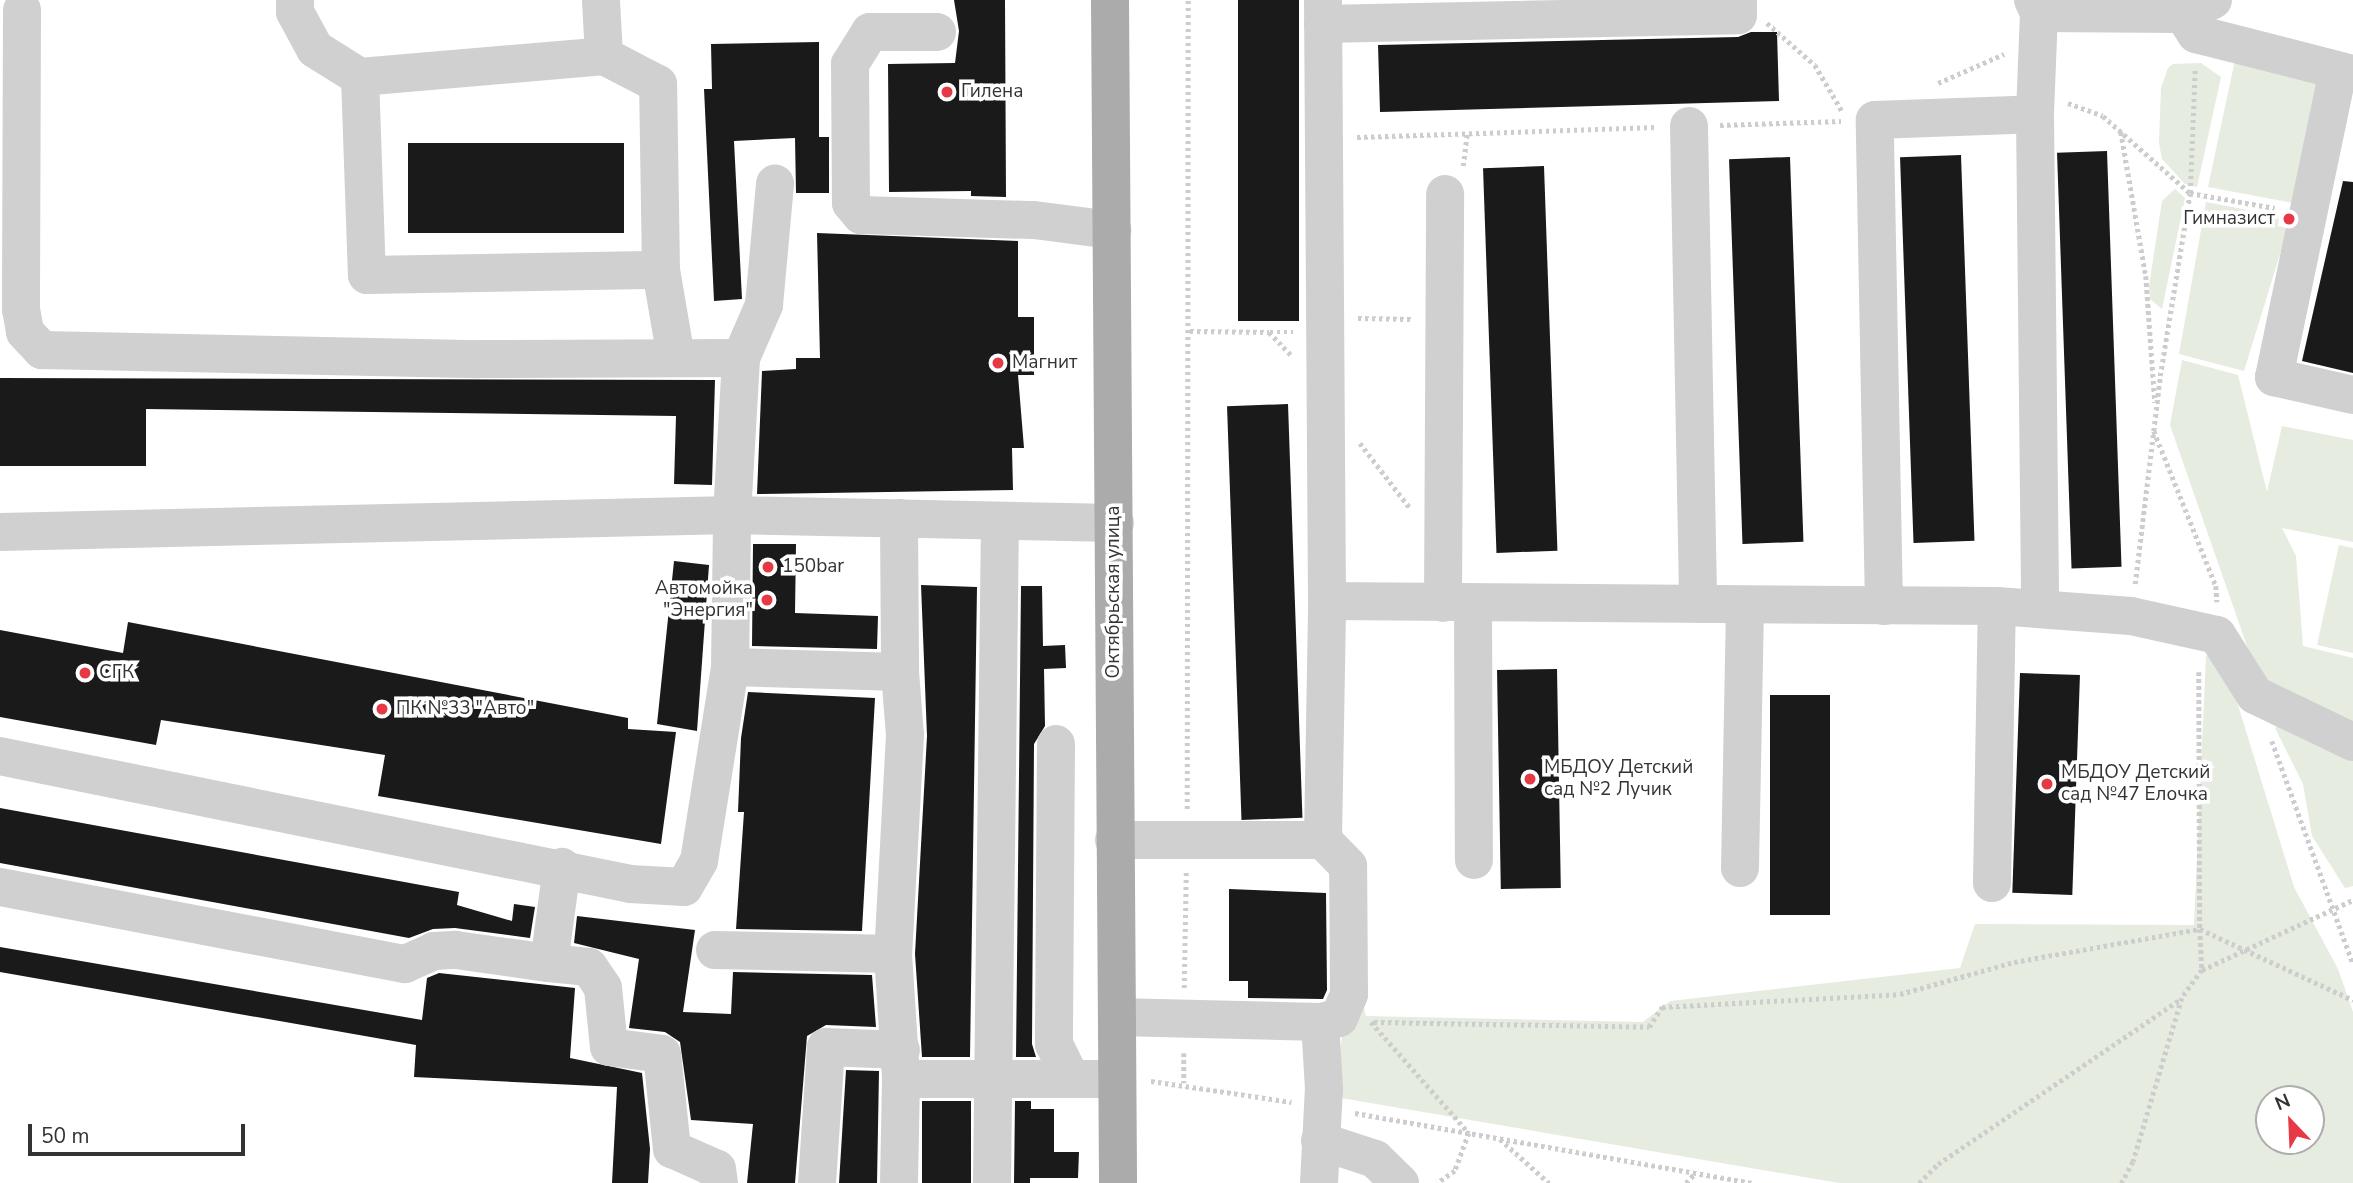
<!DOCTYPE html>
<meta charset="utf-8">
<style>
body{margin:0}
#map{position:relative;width:2353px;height:1183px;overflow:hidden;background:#fff;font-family:"Nunito Sans",sans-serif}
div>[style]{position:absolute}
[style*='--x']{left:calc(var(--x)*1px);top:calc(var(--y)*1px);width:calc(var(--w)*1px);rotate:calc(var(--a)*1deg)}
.green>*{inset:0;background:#e6ecdf}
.building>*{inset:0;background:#1a1a1a;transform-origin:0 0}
.path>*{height:4.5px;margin-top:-2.25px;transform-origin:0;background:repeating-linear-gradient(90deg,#cdcdcd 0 3.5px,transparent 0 7px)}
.minor>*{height:38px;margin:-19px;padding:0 19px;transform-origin:19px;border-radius:19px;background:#d0d0d0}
.major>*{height:38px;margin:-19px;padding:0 19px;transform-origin:19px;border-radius:19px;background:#ababab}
.dots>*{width:19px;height:19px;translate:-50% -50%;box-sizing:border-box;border:4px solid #fff;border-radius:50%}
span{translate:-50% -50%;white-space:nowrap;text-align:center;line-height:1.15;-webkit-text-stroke:7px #fff;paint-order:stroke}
.poi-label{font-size:19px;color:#333}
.left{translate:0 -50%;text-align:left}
.right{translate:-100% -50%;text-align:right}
.street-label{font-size:19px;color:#333}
.north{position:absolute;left:2255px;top:1085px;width:70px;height:70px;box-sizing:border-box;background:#fff;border:2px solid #adadad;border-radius:50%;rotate:337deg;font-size:19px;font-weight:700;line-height:28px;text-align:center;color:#333}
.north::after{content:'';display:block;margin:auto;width:24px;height:32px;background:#e63946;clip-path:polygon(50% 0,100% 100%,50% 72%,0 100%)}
.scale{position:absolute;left:28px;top:1124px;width:217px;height:32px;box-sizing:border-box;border:4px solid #333;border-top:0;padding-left:9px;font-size:21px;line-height:24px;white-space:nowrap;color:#333;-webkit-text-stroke:5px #fff;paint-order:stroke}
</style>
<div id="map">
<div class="green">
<i style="clip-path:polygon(2235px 60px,2309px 75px,2319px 86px,2298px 204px,2208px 187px)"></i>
<i style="clip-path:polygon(2201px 63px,2221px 77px,2197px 187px,2185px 184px,2162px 159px,2159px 143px,2161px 88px,2168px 68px,2173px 64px)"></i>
<i style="clip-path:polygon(2175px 189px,2185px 198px,2162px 309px,2150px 299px,2149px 286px,2162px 201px)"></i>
<i style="clip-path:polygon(2206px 202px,2279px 216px,2278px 226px,2288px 228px,2244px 371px,2179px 354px)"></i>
<i style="clip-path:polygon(2182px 360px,2238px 375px,2267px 492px,2282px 426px,2353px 440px,2353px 542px,2282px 528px,2296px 556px,2303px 646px,2353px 658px,2353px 722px,2300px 706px,2256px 672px,2170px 425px)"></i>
<i style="clip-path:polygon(2339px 545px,2353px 548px,2353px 653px,2317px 645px)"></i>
<i style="clip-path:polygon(evenodd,2222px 653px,2294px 887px,2338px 969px,2353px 1012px,2353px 1183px,1839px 1183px,1335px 1097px,1342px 1035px,1363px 1005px,1366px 1016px,1643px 1022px,1670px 1001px,1960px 968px,1975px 924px,2194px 925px,2206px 656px,2222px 653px,2269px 1099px,2311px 1099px,2311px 1141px,2269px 1141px,2269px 1099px)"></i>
<i style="clip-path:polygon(2285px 721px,2353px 754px,2353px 886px,2345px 888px,2312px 836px,2303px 784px,2275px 728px)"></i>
</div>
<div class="building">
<i style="clip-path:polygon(954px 0,1005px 0,1006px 197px,971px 196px,971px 191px,889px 192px,888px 64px,955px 63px,959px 31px)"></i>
<i style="left:1238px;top:0;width:61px;height:321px"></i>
<i style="clip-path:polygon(1751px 32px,1777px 32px,1779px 101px,1380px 112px,1378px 45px,1738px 37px)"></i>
<i style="clip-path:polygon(819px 42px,819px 137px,829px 137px,829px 193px,796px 193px,795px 138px,734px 141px,742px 299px,714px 301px,704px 89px,712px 89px,711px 44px)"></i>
<i style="left:624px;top:143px;width:90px;height:216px;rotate:90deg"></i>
<i style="left:2107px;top:151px;width:416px;height:50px;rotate:88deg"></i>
<i style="left:1961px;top:155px;width:386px;height:61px;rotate:88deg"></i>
<i style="left:1790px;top:157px;width:385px;height:61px;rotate:88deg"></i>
<i style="left:1544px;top:166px;width:385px;height:61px;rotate:88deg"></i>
<i style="clip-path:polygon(2343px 181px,2353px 182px,2353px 373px,2302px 361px)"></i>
<i style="clip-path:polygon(817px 233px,1018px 241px,1018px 317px,1034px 317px,1034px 375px,1018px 375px,1024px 448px,1012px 448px,1013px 490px,757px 494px,762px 371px,796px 369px,796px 358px,820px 358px)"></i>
<i style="clip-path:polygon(0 378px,715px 380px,712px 485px,674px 484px,676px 416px,146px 409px,146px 466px,0 466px)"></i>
<i style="left:1288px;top:404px;width:414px;height:61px;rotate:88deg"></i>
<i style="clip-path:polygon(753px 544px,796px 544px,795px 613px,878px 616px,877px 649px,752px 646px)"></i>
<i style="clip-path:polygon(674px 561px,709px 565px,697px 731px,657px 724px)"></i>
<i style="clip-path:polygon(921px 585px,977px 587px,970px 1057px,922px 1057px,915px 954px,927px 736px)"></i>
<i style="clip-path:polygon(1021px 586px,1042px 586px,1043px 646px,1065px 645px,1066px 668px,1044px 669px,1045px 726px,1034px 744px,1032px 1044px,1036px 1057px,1016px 1057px)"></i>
<i style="clip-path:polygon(128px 622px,628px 718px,628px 729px,676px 732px,661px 844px,378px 796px,385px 755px,161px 720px,156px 745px,0 717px,0 630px,123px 653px)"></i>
<i style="left:1557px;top:669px;width:219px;height:60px;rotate:89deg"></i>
<i style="left:2020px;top:673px;width:60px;height:220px;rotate:2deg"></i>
<i style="clip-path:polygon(748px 692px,875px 698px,862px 931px,736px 929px,744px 812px,738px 812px,741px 738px)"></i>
<i style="left:1770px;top:695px;width:60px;height:220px"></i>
<i style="clip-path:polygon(0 808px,459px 892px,457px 905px,512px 921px,514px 904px,535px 907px,530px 938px,455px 928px,433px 929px,409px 938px,0 863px)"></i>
<i style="clip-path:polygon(1229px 889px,1326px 893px,1327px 990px,1323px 999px,1248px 998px,1248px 981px,1229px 981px)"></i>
<i style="clip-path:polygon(577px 916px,695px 930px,683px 1012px,731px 1014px,733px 972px,872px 975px,876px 1027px,826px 1025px,807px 1036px,795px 1183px,747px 1183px,753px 1124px,691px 1120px,680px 1042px,665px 1032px,629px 1028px,639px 959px,574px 943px)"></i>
<i style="clip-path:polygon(0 947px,422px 1020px,427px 978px,439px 973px,575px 988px,570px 1058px,642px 1073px,650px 1149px,648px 1183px,612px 1183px,617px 1087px,414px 1077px,416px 1045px,0 972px)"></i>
<i style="clip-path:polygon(846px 1070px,879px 1071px,877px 1183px,839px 1183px)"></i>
<i style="left:922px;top:1101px;width:49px;height:82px"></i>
<i style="clip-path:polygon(1015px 1101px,1031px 1101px,1031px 1109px,1054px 1109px,1054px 1152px,1079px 1152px,1078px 1178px,1030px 1178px,1030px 1183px,1014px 1183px)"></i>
</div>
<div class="path">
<i style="--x:1767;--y:23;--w:64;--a:41.2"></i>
<i style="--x:1815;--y:65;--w:53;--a:59.6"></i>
<i style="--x:1938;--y:83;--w:72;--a:-23.7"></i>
<i style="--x:2068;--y:103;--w:37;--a:20"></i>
<i style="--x:2103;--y:116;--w:116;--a:41.5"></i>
<i style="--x:1720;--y:125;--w:121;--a:-1.9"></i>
<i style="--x:2121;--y:132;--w:146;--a:80.2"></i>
<i style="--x:2146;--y:276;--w:127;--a:85.9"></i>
<i style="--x:1357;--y:137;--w:299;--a:-1.9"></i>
<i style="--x:1463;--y:166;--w:33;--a:-83"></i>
<i style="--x:2190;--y:193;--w:125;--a:-87.7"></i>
<i style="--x:1358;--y:318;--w:54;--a:1.1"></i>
<i style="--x:1190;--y:331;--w:79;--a:0.7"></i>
<i style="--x:1269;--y:332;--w:33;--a:46"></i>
<i style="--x:1270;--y:332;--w:23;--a:0"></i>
<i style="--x:2154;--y:431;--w:167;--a:68.2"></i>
<i style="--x:2216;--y:586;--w:16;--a:86"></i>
<i style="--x:1360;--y:443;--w:82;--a:52.4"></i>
<i style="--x:2135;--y:584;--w:209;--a:-83.1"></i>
<i style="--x:2160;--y:376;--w:185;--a:-80.7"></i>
<i style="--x:2190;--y:193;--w:86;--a:10"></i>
<i style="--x:2199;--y:672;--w:257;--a:89.8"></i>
<i style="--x:2200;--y:929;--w:169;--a:24.9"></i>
<i style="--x:2272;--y:741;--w:237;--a:70"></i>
<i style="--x:1187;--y:809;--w:809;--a:-89.93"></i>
<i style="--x:2202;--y:970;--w:166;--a:-24.9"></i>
<i style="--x:1184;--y:988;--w:117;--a:-89"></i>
<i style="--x:1371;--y:1022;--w:148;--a:48.6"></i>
<i style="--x:1469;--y:1133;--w:40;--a:110.2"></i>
<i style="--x:1455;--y:1171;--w:21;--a:145"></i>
<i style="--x:1374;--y:1022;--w:275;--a:1"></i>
<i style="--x:1649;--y:1027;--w:24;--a:-57"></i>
<i style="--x:1662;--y:1007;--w:238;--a:-3.1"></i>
<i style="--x:1900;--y:994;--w:118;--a:-15.7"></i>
<i style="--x:2014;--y:962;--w:189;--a:-10.1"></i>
<i style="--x:2200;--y:929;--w:41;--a:87.2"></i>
<i style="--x:2202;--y:970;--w:34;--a:126"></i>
<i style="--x:2182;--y:998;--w:171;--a:106.6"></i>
<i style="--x:2133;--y:1162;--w:24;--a:118"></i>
<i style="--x:1184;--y:1053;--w:30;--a:90"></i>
<i style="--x:1151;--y:1081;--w:142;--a:8.5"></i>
<i style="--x:1355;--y:1113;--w:405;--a:10"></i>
<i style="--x:1500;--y:1139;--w:66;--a:41.9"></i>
<i style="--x:1686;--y:1183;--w:13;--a:-48"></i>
<i style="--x:1919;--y:1183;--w:27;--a:-45"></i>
<i style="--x:1938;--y:1164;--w:294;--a:-34.2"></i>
</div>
<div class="minor">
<i style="--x:295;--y:0;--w:12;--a:90"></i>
<i style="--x:295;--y:12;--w:42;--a:61.6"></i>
<i style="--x:315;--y:49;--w:53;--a:31.9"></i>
<i style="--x:360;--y:77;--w:245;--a:-4.9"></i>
<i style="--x:604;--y:56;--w:56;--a:-93.1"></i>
<i style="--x:2033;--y:0;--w:14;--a:65"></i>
<i style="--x:2039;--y:13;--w:144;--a:0.4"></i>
<i style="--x:2183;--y:14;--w:14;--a:-90"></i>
<i style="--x:2213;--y:0;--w:33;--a:155"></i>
<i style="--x:2183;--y:14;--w:24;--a:57"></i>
<i style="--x:2196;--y:34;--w:162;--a:14.3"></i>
<i style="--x:22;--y:10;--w:299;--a:90.2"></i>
<i style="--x:21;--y:309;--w:23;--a:80"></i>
<i style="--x:25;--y:332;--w:25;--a:47"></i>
<i style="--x:42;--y:350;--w:437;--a:1.2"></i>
<i style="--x:479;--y:359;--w:262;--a:-0.2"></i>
<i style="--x:2039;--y:13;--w:101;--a:92.3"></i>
<i style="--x:2035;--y:114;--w:495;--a:89.4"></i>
<i style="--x:1323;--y:24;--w:415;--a:-1.2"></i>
<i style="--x:1738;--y:15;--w:15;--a:-90"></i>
<i style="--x:937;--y:32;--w:67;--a:180"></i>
<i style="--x:870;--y:32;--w:38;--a:122"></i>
<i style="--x:850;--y:64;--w:139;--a:89.6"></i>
<i style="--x:851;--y:203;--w:16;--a:50"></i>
<i style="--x:861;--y:215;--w:173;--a:1.7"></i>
<i style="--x:1034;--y:220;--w:79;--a:7.3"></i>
<i style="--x:2338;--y:71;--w:313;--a:101.8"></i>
<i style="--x:2274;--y:377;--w:81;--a:12.8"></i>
<i style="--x:360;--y:77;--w:198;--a:88"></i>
<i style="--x:367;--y:275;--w:294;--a:-1"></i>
<i style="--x:661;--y:270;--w:186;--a:-90.9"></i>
<i style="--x:658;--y:84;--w:61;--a:-152.6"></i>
<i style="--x:1689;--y:126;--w:478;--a:88.9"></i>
<i style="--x:661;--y:270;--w:89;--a:80.3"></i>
<i style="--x:899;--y:518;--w:154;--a:89.6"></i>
<i style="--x:900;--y:672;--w:63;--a:85.5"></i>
<i style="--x:905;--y:735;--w:219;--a:93.1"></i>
<i style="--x:893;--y:954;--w:125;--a:86.3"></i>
<i style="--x:901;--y:1079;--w:216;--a:0"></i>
<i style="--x:0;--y:532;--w:732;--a:-1.33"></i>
<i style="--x:732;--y:515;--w:157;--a:-86.7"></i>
<i style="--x:741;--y:358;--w:58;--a:-66.5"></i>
<i style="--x:764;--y:305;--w:122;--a:-84.8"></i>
<i style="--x:1327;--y:601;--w:670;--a:0.43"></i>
<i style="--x:1997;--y:606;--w:134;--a:4.3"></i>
<i style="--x:2131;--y:616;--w:88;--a:12.5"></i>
<i style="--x:2217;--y:635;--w:71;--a:57.7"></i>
<i style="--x:2255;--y:695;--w:109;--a:25.6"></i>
<i style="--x:1443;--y:603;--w:409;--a:-89.7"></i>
<i style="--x:1473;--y:603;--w:257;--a:89.8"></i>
<i style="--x:1884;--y:606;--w:486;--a:-91.1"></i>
<i style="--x:1875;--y:120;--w:160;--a:-2.1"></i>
<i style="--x:730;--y:667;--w:170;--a:1.7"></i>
<i style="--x:1056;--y:744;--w:300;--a:90.4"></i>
<i style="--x:1054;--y:1044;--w:39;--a:64"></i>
<i style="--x:0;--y:756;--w:643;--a:11.48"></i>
<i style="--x:630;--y:884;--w:54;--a:3.2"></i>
<i style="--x:684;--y:887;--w:30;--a:-60"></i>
<i style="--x:699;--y:861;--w:196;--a:-80.9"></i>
<i style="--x:730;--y:667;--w:152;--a:-89.2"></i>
<i style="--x:732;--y:515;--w:383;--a:1.2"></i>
<i style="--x:1114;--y:840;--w:209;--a:0"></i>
<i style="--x:1323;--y:840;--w:239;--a:-89"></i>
<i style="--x:1327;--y:601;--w:601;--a:-90.38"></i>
<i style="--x:1740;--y:868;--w:263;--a:-88.9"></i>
<i style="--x:1992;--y:883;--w:277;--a:-89"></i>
<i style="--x:0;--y:887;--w:412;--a:10.8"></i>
<i style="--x:405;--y:964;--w:32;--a:-24"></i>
<i style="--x:434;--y:951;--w:22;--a:-3"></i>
<i style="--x:456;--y:950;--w:94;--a:8"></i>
<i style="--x:549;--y:963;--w:97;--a:-82.3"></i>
<i style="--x:715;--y:950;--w:178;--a:1.3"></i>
<i style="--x:549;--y:963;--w:40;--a:5.7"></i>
<i style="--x:589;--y:967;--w:25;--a:56"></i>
<i style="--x:603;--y:988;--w:59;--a:84.2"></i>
<i style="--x:609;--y:1047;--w:53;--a:7.5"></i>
<i style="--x:662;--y:1054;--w:96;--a:84"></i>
<i style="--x:672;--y:1149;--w:49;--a:24"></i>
<i style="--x:717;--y:1169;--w:14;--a:82"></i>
<i style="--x:1117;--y:1017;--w:203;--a:1.4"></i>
<i style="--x:1320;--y:1022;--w:19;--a:-12"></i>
<i style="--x:1339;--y:1018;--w:26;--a:-67"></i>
<i style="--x:1349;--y:994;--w:128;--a:-90.4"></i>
<i style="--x:1348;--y:866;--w:36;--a:-134"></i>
<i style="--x:1320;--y:1141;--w:58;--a:18.1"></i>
<i style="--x:1375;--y:1159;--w:35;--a:44"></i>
<i style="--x:817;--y:1183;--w:136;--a:-86.2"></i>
<i style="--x:826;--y:1047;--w:75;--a:2.3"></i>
<i style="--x:899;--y:1183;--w:104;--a:-88.9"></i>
<i style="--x:992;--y:1183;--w:662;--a:-89.31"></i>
<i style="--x:1319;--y:1183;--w:94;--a:-87"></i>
<i style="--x:1324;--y:1089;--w:67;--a:-93.4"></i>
</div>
<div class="major">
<i style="--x:1110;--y:0;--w:1183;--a:89.61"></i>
</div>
<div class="dots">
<i style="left:947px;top:92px;background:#e63946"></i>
<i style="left:2289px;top:219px;background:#e63946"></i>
<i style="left:998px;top:363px;background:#e63946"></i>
<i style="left:768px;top:567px;background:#e63946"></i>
<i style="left:767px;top:600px;background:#e63946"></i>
<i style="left:85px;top:673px;background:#e63946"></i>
<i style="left:382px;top:709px;background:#e63946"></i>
<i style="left:1530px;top:779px;background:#e63946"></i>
<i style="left:2047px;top:784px;background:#e63946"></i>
</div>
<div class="poi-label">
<span class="left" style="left:961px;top:92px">Гилена</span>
<span class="right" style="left:2275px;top:219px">Гимназист</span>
<span class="left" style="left:1012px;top:363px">Магнит</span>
<span class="left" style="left:782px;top:567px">150bar</span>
<span class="right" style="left:753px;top:600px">Автомойка<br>"Энергия"</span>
<span class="left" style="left:99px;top:673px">СГК</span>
<span class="left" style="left:396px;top:709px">ПК №33 "Авто"</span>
<span class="left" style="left:1544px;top:779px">МБДОУ Детский<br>сад №2 Лучик</span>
<span class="left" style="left:2061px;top:784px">МБДОУ Детский<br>сад №47 Елочка</span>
</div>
<div class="street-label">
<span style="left:1114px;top:592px;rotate:-90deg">Октябрьская улица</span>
</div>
<div class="north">N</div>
<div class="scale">50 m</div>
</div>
